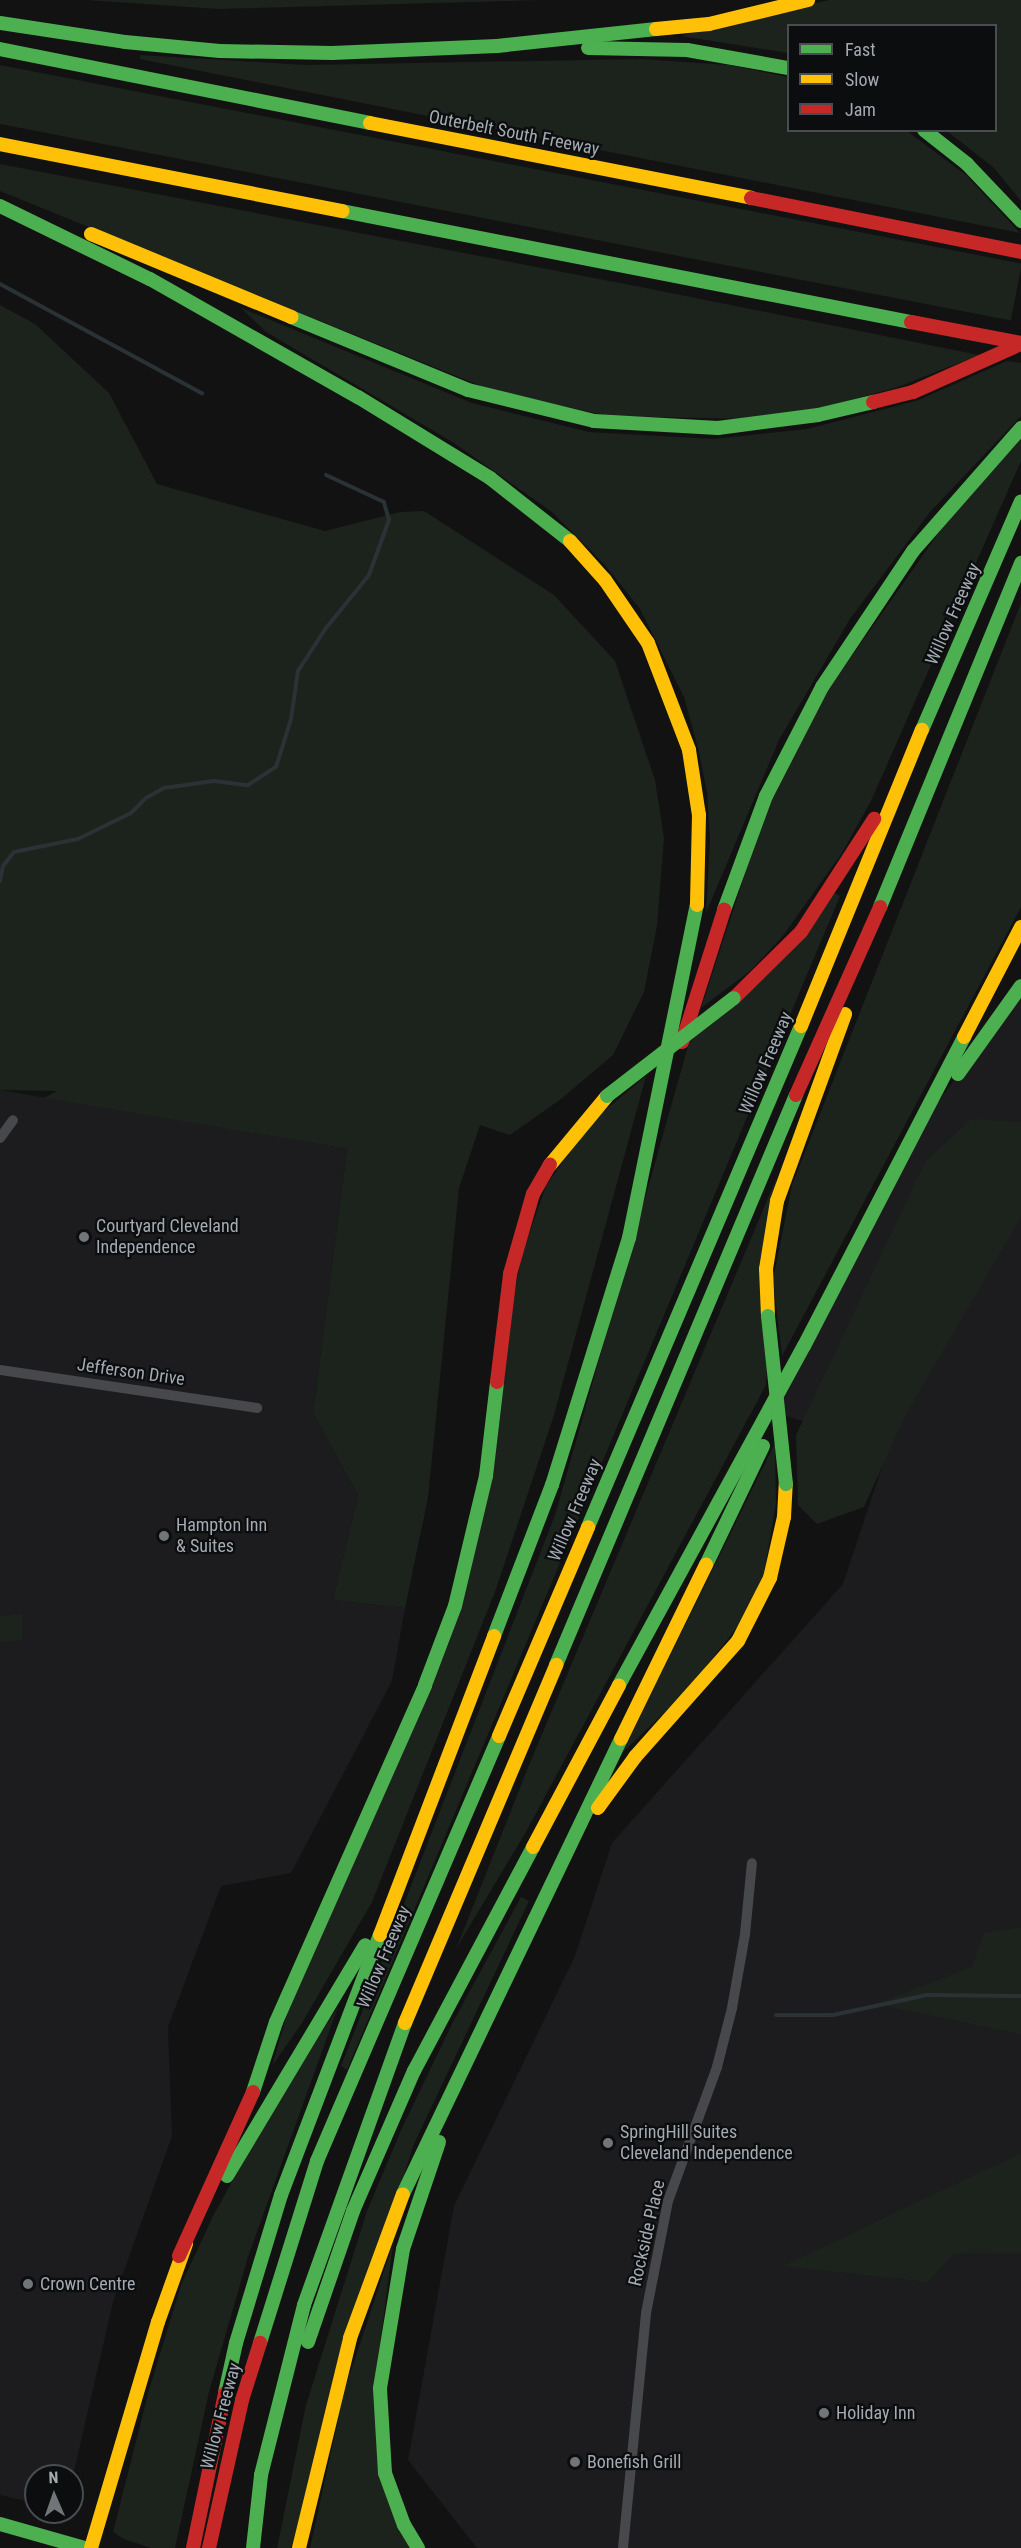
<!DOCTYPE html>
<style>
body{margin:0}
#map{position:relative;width:1021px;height:2548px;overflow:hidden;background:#121212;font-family:"Roboto Condensed",sans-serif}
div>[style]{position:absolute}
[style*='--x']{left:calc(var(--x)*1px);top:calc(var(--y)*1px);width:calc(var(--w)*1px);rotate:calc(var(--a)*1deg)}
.built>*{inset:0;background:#1c1c1e}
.green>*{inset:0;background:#1c221c;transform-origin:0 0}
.stream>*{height:4px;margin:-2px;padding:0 2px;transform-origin:2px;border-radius:2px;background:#2a3236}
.street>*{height:10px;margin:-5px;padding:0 5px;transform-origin:5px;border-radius:5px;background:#46484b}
.fast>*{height:14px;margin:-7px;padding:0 7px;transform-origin:7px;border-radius:7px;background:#4caf50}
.slow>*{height:14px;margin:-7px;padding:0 7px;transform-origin:7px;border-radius:7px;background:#ffc107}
.jam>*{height:14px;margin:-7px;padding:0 7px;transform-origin:7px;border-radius:7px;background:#c62828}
.fast-bridge>*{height:14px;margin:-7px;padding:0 7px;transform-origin:7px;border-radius:7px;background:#4caf50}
.dots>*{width:16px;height:16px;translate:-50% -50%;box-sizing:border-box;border:3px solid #0c0d0e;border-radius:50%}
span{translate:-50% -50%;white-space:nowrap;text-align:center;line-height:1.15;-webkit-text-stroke:4.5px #0c0d0e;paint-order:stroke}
.street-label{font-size:18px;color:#a4aab2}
.poi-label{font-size:18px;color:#a4aab2}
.left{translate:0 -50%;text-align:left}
.legend{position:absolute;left:787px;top:24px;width:210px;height:108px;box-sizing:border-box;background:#0c0d0e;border:2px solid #494c50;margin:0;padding:8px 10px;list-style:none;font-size:18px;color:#a4aab2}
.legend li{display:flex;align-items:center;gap:12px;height:30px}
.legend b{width:30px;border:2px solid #494c50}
.north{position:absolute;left:24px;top:2464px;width:60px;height:60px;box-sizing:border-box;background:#0c0d0e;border:2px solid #494c50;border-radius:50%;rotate:358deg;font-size:16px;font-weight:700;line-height:24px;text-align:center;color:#a4aab2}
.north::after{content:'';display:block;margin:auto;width:21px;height:27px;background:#71757a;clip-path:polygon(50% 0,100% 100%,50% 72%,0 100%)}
</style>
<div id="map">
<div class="built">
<i style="clip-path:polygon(1021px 986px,1021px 2548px,477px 2548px,408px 2460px,454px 2206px,575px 1956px,612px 1843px,843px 1584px,888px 1449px,768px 1410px,921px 1126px)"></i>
<i style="clip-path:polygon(0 1090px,347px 1149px,313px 1413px,358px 1495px,333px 1600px,405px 1608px,392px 1681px,291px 1873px,221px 1886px,168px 2027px,172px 2136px,113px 2302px,72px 2480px,72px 2476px,36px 2476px,36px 2503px,0 2495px)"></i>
</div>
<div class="green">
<i style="clip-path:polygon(86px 0,546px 0,218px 9px)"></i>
<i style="clip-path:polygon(829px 0,1021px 0,1021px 201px,994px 168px,947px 131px,996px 130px,996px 26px,788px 26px,788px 53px,681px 36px)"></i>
<i style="clip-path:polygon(140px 55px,306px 65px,641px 59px,729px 65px,788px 77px,788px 130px,907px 131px,966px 175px,1020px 233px,140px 59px)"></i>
<i style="left:0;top:65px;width:1041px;height:58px;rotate:11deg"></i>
<i style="clip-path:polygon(0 164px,641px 287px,979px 355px,898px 387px,826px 407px,747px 419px,610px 416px,498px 393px,0 191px)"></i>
<i style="clip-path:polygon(0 305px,35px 324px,109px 393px,157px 484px,325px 531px,400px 512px,424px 511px,554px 595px,615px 661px,655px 780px,664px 838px,657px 926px,644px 992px,613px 1055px,561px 1099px,510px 1135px,480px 1125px,459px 1188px,428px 1498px,405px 1608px,333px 1600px,358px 1495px,313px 1413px,347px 1149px,44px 1098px,57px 1091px,0 1090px)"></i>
<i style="clip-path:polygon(241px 308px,472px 403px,589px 432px,714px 439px,807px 429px,916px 401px,1007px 361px,1021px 363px,1021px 416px,930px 512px,850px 619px,779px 740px,706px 913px,710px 839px,707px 792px,698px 748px,684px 697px,640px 609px,604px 564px,552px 512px,454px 443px,266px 332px)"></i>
<i style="clip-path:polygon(1021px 435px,1021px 461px,871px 801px,842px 853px,782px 937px,750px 971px,701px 1008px,766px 810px,825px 694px,945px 524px)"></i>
<i style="clip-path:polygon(1021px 603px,1021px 907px,782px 1356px,773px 1279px,792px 1185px)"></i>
<i style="clip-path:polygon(835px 893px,840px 896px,347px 2070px,341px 2066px,555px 1515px,689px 1043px)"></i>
<i style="clip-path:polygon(646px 1076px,554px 1415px,496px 1589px,372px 1902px,302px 2023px,272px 2066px,290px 2004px,449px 1643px,522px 1254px,546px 1186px,590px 1123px)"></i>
<i style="clip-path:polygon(971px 1119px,1021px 1122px,1021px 1217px,904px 1418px,864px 1507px,817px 1524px,798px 1505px,796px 1435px,925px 1162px)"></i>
<i style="clip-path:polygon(776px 1179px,766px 1385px,527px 1830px,456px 1949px,529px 1765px)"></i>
<i style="clip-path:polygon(775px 1443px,776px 1504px,764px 1573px,742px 1621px,685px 1693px,622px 1753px)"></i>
<i style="clip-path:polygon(22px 1614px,22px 1640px,0 1642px,0 1616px)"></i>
<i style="clip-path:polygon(521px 1897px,529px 1901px,413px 2146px,291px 2548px,277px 2548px,306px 2405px,367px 2211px,402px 2128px,453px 2022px)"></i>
<i style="clip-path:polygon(1021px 1927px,1021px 2034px,875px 2004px,972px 1967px,984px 1933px)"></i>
<i style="clip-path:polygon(338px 2007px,248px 2257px,209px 2392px,175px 2548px,151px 2548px,124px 2539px,113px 2532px,149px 2390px,181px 2285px,213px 2216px,284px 2088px)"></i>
<i style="clip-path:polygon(1021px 2153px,1021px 2253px,953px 2254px,928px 2282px,783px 2266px)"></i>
<i style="clip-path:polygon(393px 2244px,374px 2393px,409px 2548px,310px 2548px,345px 2389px)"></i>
</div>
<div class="stream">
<i style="--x:0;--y:284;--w:230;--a:28.4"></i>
<i style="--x:0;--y:881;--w:15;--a:-79"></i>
<i style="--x:3;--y:866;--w:18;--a:-52"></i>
<i style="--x:14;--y:852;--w:65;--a:-11.5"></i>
<i style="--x:78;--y:839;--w:59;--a:-26.1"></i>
<i style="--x:131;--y:813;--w:21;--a:-45"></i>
<i style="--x:146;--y:798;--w:21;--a:-29"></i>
<i style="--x:164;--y:788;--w:50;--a:-8"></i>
<i style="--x:214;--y:781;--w:34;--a:7"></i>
<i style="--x:248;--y:785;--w:33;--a:-33"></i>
<i style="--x:276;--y:767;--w:50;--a:-72.6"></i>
<i style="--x:291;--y:719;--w:49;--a:-81.7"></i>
<i style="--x:298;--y:671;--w:51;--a:-56.9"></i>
<i style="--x:326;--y:628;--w:68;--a:-50.9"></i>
<i style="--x:369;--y:575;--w:59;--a:-70"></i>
<i style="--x:389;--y:520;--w:19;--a:-106"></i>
<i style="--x:384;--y:502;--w:64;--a:-155"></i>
<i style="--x:776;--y:2015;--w:57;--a:0"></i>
<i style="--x:833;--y:2015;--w:96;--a:-12"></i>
<i style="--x:927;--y:1995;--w:94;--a:0.6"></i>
</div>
<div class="street">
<i style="--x:0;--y:1138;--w:22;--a:-54"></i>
<i style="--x:0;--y:1370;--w:260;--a:8.4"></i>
<i style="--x:623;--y:2548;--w:236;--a:-84.4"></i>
<i style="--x:646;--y:2313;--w:114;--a:-78.9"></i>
<i style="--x:668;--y:2201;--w:143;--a:-69.9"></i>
<i style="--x:717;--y:2067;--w:61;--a:-75.7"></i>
<i style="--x:732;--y:2008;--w:75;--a:-80"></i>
<i style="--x:745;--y:1934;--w:71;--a:-84.4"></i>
</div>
<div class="fast">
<i style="--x:0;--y:23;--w:126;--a:8.6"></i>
<i style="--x:125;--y:42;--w:95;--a:5.4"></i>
<i style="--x:220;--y:51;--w:112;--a:1"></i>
<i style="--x:332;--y:53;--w:165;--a:-2.4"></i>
<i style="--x:497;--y:46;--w:160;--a:-6.1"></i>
<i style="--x:588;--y:48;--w:99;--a:1.2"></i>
<i style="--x:687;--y:50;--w:103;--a:10.1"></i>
<i style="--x:0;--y:49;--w:377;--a:11.3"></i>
<i style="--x:924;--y:130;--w:55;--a:38.3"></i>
<i style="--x:967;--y:164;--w:79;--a:46.5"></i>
<i style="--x:0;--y:206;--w:167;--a:26"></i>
<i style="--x:150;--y:279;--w:239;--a:29.6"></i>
<i style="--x:358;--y:397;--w:155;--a:31.5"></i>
<i style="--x:490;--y:478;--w:102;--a:38.2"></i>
<i style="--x:342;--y:211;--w:580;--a:11.04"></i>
<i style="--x:291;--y:317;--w:191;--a:22.4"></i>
<i style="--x:468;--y:390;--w:130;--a:13.8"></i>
<i style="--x:594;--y:421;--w:124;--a:3.2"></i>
<i style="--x:718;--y:428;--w:101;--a:-7.4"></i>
<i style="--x:818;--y:415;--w:57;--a:-13.3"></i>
<i style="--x:922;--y:730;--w:249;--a:-66.6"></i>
<i style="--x:880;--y:907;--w:372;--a:-67.7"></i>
<i style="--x:724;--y:910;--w:121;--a:-69.8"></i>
<i style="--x:766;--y:796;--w:123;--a:-62.8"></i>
<i style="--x:822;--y:687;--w:164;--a:-56.2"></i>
<i style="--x:913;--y:551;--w:164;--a:-48.7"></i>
<i style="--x:958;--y:1074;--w:108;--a:-54.4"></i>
<i style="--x:588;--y:1527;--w:544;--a:-66.97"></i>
<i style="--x:706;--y:1565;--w:132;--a:-64.4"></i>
<i style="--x:494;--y:1636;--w:162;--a:-69"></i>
<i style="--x:552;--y:1485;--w:259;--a:-72.7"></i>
<i style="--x:629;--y:1238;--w:340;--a:-78.5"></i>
<i style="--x:556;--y:1665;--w:618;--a:-67.17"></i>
<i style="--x:619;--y:1685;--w:386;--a:-61.4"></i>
<i style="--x:804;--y:1346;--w:348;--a:-62.6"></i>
<i style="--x:253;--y:2092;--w:74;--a:-71.8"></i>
<i style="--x:276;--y:2022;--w:368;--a:-66.1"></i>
<i style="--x:425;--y:1685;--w:85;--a:-69.2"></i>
<i style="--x:455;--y:1606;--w:134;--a:-76.6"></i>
<i style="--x:486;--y:1476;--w:95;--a:-83.3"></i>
<i style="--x:227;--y:2176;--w:269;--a:-59.1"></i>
<i style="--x:403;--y:2194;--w:505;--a:-64.4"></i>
<i style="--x:308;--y:2342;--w:139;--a:-71"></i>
<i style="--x:353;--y:2211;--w:153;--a:-66.5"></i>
<i style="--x:414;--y:2071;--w:254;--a:-62"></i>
<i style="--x:260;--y:2343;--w:191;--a:-72.6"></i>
<i style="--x:317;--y:2161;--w:462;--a:-66.8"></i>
<i style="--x:225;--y:2393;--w:51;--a:-77.6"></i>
<i style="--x:236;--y:2343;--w:155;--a:-73.1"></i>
<i style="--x:281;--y:2195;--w:278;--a:-69.2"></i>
<i style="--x:0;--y:2524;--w:88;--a:15.8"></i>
<i style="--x:253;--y:2548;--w:73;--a:-83.7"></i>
<i style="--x:261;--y:2475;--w:175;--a:-75.8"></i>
<i style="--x:304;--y:2305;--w:300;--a:-70.3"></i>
<i style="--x:418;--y:2548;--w:27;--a:-121"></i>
<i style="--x:404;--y:2525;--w:55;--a:-110.1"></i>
<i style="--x:385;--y:2473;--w:85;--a:-93.4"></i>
<i style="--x:380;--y:2388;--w:141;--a:-80.6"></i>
<i style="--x:403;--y:2249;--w:113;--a:-71.4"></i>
</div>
<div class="slow">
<i style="--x:656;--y:29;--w:53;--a:-5.4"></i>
<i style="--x:709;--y:24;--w:102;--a:-13.6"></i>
<i style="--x:370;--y:123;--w:388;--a:11.1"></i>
<i style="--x:0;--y:144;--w:349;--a:11.1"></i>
<i style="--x:91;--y:234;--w:217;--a:22.5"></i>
<i style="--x:570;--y:541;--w:52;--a:48.1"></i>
<i style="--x:605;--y:580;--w:76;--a:55.7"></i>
<i style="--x:648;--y:643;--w:115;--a:69"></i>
<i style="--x:689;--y:750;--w:66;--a:81.3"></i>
<i style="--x:699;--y:815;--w:90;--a:91.3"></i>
<i style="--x:801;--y:1026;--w:320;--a:-67.8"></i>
<i style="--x:964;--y:1037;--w:124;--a:-62.6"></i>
<i style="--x:550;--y:1165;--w:89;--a:-50.4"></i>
<i style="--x:768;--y:1316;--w:47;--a:-92.4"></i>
<i style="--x:766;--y:1269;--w:69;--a:-80.8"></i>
<i style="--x:777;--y:1201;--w:199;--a:-70"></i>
<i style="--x:499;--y:1736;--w:227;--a:-66.9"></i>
<i style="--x:621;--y:1739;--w:194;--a:-64"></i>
<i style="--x:598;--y:1808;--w:63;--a:-54"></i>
<i style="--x:635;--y:1757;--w:155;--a:-48.4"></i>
<i style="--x:738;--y:1641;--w:71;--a:-63.1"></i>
<i style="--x:770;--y:1578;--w:63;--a:-77.1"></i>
<i style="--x:784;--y:1517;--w:33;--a:-87"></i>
<i style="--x:533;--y:1847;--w:183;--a:-62"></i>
<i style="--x:380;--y:1935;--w:320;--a:-69.1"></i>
<i style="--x:405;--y:2023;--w:389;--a:-67.1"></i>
<i style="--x:91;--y:2548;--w:236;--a:-73.5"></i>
<i style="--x:158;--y:2322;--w:83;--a:-70.3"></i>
<i style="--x:299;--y:2548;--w:216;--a:-76.3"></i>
<i style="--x:350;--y:2338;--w:153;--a:-69.8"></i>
</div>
<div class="jam">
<i style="--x:751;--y:198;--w:275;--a:11.3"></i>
<i style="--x:911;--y:322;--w:112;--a:10.8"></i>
<i style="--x:873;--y:402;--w:41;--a:-14"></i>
<i style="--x:913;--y:392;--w:118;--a:-24"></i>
<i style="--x:734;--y:998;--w:94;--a:-44.6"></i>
<i style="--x:801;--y:932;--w:135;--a:-57.1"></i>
<i style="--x:682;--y:1042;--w:139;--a:-72.3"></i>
<i style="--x:796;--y:1095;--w:206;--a:-65.9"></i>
<i style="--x:497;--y:1382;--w:109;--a:-83.1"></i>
<i style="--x:510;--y:1274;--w:83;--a:-74"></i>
<i style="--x:533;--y:1194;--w:34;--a:-60"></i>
<i style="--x:179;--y:2256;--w:180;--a:-65.7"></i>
<i style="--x:193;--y:2548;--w:158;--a:-78.3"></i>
<i style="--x:209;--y:2548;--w:152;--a:-77.4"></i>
<i style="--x:242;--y:2400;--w:60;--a:-72.5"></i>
</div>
<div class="fast-bridge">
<i style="--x:607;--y:1096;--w:160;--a:-37.7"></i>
<i style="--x:768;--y:1316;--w:169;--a:83.9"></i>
</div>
<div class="dots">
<i style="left:84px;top:1237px;background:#71757a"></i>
<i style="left:164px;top:1536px;background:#71757a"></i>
<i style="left:608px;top:2143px;background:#71757a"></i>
<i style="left:28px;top:2284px;background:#71757a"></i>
<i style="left:824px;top:2413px;background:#71757a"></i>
<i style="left:575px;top:2462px;background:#71757a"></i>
</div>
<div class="street-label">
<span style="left:514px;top:133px;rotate:11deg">Outerbelt South Freeway</span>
<span style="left:953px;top:614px;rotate:-66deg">Willow Freeway</span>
<span style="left:766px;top:1063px;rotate:-67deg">Willow Freeway</span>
<span style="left:131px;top:1372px;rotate:8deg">Jefferson Drive</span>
<span style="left:575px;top:1510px;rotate:-67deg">Willow Freeway</span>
<span style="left:384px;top:1957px;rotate:-67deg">Willow Freeway</span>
<span style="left:647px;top:2233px;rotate:-77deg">Rockside Place</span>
<span style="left:221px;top:2416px;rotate:-75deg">Willow Freeway</span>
</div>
<div class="poi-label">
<span class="left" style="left:96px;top:1237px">Courtyard Cleveland<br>Independence</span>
<span class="left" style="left:176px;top:1536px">Hampton Inn<br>&amp; Suites</span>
<span class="left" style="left:620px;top:2143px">SpringHill Suites<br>Cleveland Independence</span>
<span class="left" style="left:40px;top:2284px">Crown Centre</span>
<span class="left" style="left:836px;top:2413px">Holiday Inn</span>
<span class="left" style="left:587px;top:2462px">Bonefish Grill</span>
</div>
<ul class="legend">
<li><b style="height:8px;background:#4caf50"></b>Fast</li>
<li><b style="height:8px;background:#ffc107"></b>Slow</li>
<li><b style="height:8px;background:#c62828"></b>Jam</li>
</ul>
<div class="north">N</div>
</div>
